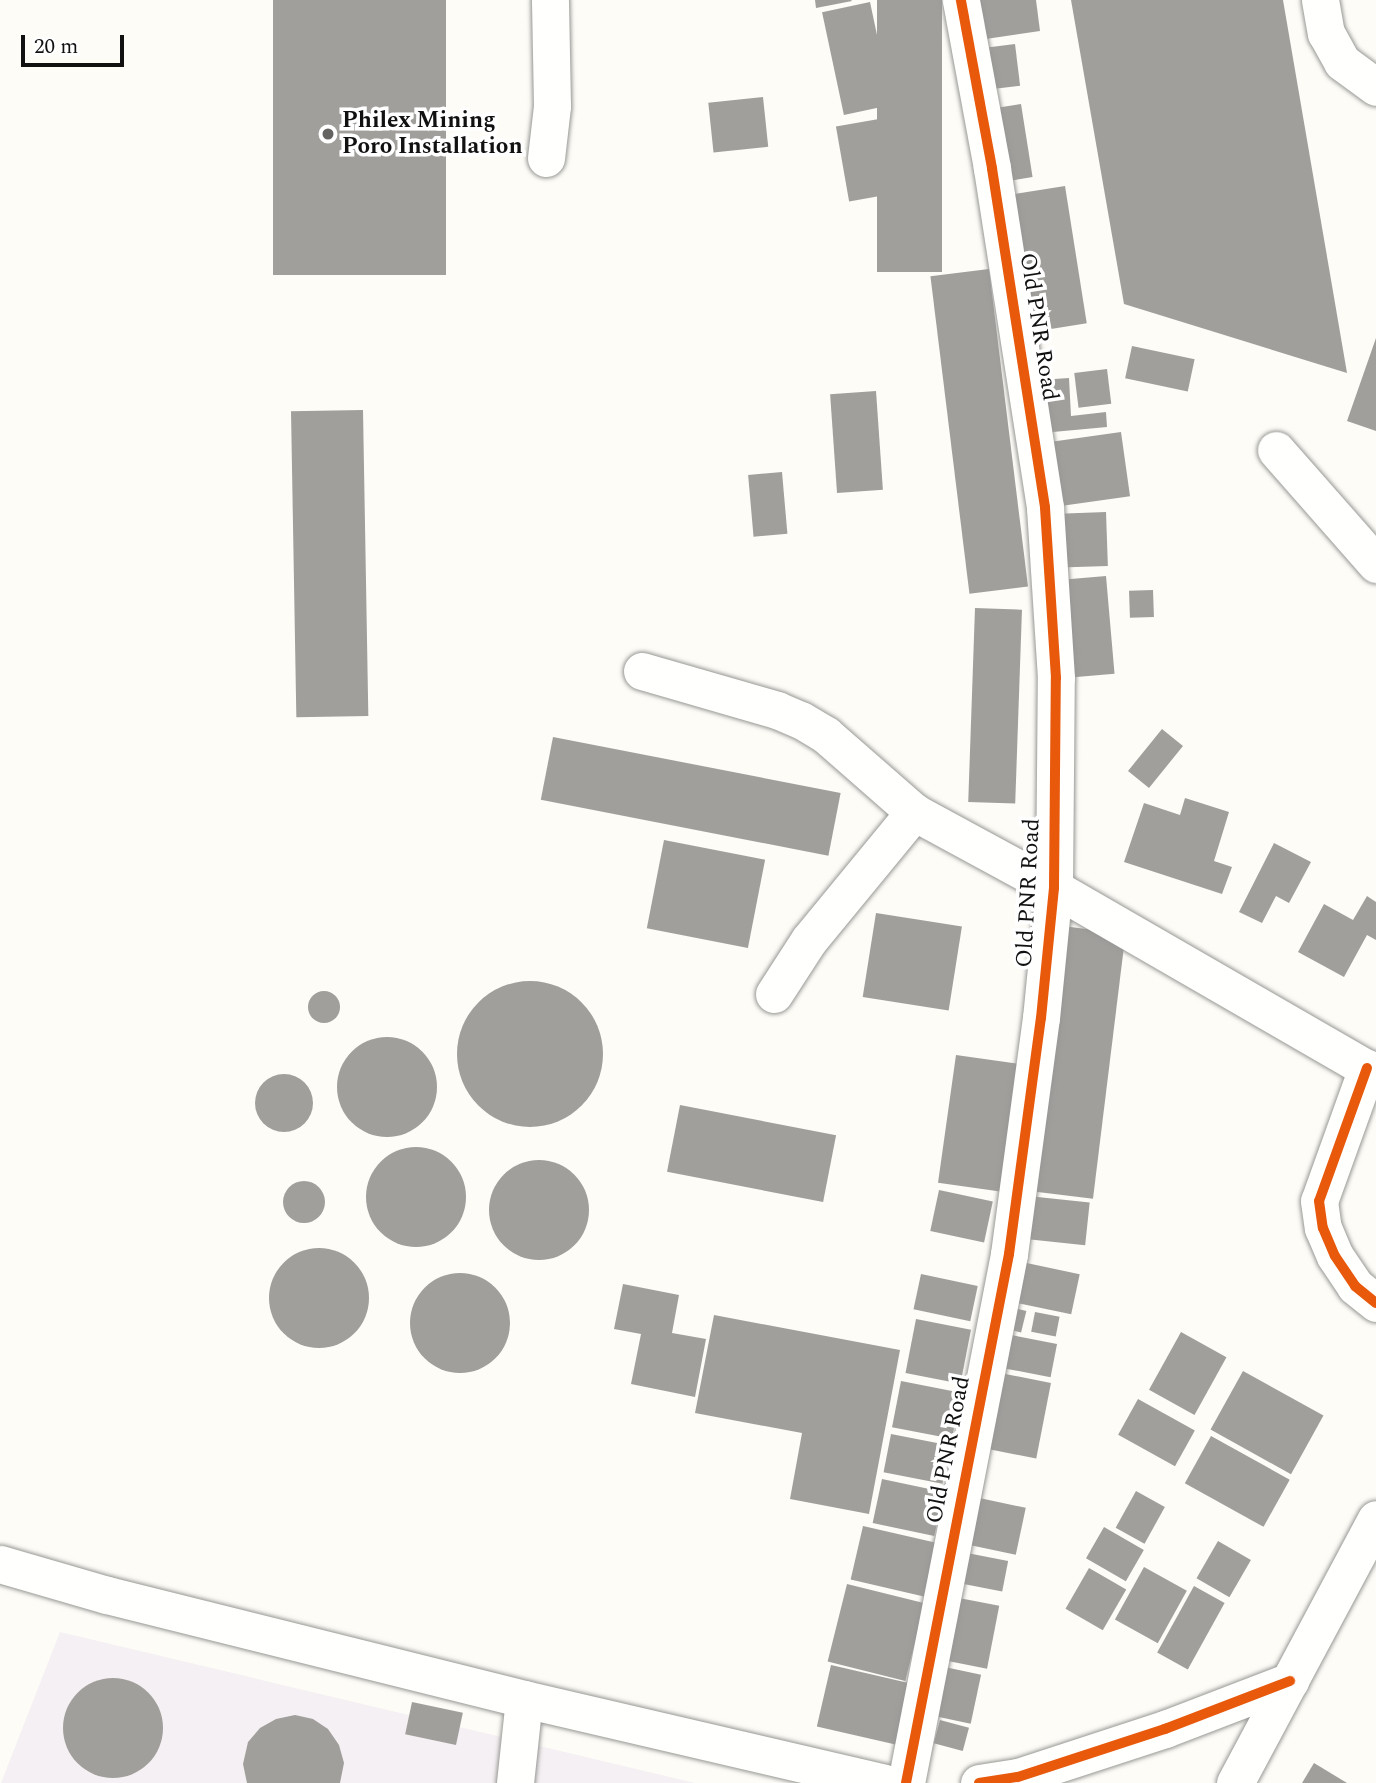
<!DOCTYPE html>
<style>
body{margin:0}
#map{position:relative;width:1376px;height:1783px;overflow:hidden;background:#fdfcf7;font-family:Spectral,serif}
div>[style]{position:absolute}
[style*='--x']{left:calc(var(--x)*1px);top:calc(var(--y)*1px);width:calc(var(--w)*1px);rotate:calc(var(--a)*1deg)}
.industrial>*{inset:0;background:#f5f0f3}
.building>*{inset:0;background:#a19f9c;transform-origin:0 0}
.round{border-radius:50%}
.roads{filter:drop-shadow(0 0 2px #979795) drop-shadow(0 0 2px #979795)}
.minor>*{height:37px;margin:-18.5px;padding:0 18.5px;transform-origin:18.5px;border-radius:18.5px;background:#fffffe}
.cycleway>*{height:10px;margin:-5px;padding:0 5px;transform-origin:5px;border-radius:5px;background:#e8590c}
.dots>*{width:19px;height:19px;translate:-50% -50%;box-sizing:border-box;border:4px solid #fff;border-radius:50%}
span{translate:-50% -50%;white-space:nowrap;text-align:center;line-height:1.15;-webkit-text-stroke:7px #fff;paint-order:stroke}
.poi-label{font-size:23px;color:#111;font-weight:700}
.left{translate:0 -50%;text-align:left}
.street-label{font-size:23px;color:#111}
.scale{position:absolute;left:21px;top:35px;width:103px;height:32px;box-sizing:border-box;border:4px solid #111;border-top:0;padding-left:9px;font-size:21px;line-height:24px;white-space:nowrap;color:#111;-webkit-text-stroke:5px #fff;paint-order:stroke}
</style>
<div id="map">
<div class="industrial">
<i style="clip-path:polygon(60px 1632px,695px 1783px,1px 1783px)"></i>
</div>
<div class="building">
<i style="left:273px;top:0;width:173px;height:275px"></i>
<i style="clip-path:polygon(815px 0,851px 0,852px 1px,816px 8px)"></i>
<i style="left:877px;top:0;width:65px;height:272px"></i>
<i style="clip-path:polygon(973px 0,1036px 0,1040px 31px,979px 40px)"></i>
<i style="clip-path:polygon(1071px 0,1283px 0,1347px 373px,1124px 304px)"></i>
<i style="left:870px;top:2px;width:105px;height:49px;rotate:78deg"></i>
<i style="left:1015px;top:44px;width:42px;height:38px;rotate:83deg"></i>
<i style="left:763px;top:97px;width:50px;height:55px;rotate:84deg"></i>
<i style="left:1021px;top:104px;width:74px;height:32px;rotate:81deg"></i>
<i style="left:896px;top:116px;width:76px;height:61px;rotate:80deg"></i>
<i style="left:1065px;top:186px;width:139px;height:63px;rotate:81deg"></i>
<i style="left:989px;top:269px;width:320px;height:59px;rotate:83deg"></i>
<i style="clip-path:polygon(1376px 338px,1376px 431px,1347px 421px)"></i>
<i style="left:1132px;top:346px;width:64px;height:33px;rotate:12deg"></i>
<i style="left:1107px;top:369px;width:35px;height:33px;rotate:83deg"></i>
<i style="clip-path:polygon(1069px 378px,1071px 416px,1106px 412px,1107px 427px,1042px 433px,1039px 380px)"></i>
<i style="left:876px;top:391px;width:99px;height:46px;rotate:86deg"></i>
<i style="left:363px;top:410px;width:306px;height:72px;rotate:89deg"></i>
<i style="left:1121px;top:432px;width:65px;height:79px;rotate:82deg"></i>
<i style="left:782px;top:472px;width:62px;height:34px;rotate:85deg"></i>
<i style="left:1106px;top:512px;width:54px;height:47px;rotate:88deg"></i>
<i style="left:1106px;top:576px;width:98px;height:47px;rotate:85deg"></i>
<i style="left:1153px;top:590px;width:27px;height:24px;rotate:88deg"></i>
<i style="left:975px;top:608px;width:47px;height:194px;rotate:2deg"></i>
<i style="left:1162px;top:729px;width:27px;height:54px;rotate:39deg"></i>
<i style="left:553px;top:737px;width:293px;height:64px;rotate:11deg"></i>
<i style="clip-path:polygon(1185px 798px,1229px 812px,1214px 861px,1232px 867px,1222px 894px,1124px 862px,1144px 803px,1180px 815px)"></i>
<i style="left:664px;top:840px;width:103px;height:90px;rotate:11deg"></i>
<i style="clip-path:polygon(1274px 843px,1311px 862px,1289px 903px,1276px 896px,1262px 923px,1239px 912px)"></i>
<i style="clip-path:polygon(1367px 896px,1376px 902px,1376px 940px,1367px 935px,1344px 977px,1298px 952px,1324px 904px,1353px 920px)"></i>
<i style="left:876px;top:913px;width:87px;height:85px;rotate:9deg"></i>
<i style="left:1062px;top:926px;width:64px;height:267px;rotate:7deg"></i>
<i class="round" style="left:457px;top:981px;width:146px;height:146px"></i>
<i class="round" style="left:308px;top:991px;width:32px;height:32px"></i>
<i class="round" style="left:337px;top:1037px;width:100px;height:100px"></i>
<i style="left:956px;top:1055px;width:68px;height:129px;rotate:8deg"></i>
<i class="round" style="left:255px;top:1074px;width:58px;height:58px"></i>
<i style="left:680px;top:1105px;width:159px;height:68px;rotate:11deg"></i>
<i class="round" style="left:366px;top:1147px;width:100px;height:100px"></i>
<i class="round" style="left:489px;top:1160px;width:100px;height:100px"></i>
<i class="round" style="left:283px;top:1181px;width:42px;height:42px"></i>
<i style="left:939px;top:1190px;width:55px;height:42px;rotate:12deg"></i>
<i style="left:1028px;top:1196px;width:62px;height:43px;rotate:6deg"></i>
<i class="round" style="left:269px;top:1248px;width:100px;height:100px"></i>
<i style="left:1022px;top:1262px;width:59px;height:41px;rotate:12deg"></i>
<i class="round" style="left:410px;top:1273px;width:100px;height:100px"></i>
<i style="left:921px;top:1274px;width:58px;height:36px;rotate:12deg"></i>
<i style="clip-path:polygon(623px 1284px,679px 1295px,672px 1333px,706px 1339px,695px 1397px,631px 1384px,641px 1334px,614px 1329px)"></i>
<i style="left:1006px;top:1306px;width:21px;height:22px;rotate:14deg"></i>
<i style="left:1035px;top:1312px;width:25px;height:20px;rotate:11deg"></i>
<i style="clip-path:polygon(714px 1315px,900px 1350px,869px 1514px,790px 1499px,802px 1433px,695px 1413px)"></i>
<i style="left:916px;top:1319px;width:56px;height:55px;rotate:11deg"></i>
<i style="left:1181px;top:1332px;width:52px;height:66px;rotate:29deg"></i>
<i style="left:1006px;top:1334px;width:52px;height:34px;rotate:11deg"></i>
<i style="left:1243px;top:1371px;width:92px;height:67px;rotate:29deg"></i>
<i style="left:995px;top:1372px;width:57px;height:77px;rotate:11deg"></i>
<i style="left:901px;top:1381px;width:61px;height:47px;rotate:11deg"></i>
<i style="left:1138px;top:1399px;width:65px;height:41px;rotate:29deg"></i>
<i style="left:891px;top:1434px;width:60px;height:39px;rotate:11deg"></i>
<i style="left:1211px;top:1436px;width:90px;height:54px;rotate:29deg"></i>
<i style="left:882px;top:1479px;width:63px;height:45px;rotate:12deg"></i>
<i style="left:1136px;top:1491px;width:33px;height:42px;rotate:29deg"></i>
<i style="left:970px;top:1496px;width:57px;height:48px;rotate:12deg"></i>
<i style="left:863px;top:1526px;width:75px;height:55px;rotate:13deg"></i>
<i style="left:1104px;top:1527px;width:46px;height:36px;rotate:30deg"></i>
<i style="left:1218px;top:1541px;width:38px;height:43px;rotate:30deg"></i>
<i style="left:962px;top:1552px;width:47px;height:31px;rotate:11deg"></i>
<i style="left:1144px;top:1567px;width:49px;height:60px;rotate:29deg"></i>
<i style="left:1089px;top:1568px;width:43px;height:47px;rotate:30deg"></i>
<i style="left:847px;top:1584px;width:80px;height:80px;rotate:14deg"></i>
<i style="left:1194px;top:1586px;width:35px;height:76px;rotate:29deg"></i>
<i style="left:959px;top:1598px;width:41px;height:64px;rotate:11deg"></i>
<i style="left:831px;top:1665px;width:84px;height:63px;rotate:13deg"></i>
<i style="left:940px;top:1666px;width:42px;height:50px;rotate:12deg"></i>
<i class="round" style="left:63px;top:1678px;width:100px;height:100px"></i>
<i style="left:412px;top:1702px;width:52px;height:33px;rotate:12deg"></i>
<i style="clip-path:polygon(295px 1715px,313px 1719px,328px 1729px,339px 1745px,344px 1763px,340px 1783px,247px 1783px,243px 1764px,248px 1742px,260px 1728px,276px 1719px)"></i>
<i style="left:940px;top:1720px;width:30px;height:24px;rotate:15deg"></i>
<i style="clip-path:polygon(1314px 1763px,1347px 1783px,1302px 1783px)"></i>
</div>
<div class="roads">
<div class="minor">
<i style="--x:1320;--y:0;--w:34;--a:80"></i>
<i style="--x:1326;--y:33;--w:33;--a:61"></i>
<i style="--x:1342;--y:62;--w:42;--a:36.3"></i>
<i style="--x:546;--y:158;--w:52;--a:-83.4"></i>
<i style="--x:552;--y:106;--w:106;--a:-91.1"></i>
<i style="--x:1276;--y:450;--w:152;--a:48.7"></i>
<i style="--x:642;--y:671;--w:141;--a:16.1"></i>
<i style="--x:777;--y:710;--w:26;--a:23"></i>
<i style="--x:801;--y:720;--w:29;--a:31"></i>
<i style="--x:826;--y:735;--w:117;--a:41.2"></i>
<i style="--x:914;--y:812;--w:159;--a:28.5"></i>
<i style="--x:1054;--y:888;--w:372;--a:30"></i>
<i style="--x:774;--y:994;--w:64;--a:-57.1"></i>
<i style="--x:809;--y:940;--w:166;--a:-50.6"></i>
<i style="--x:1367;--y:1068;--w:141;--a:109.8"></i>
<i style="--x:1319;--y:1201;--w:27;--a:82"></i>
<i style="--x:1323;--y:1228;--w:30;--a:67"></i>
<i style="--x:1335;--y:1256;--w:36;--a:56"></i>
<i style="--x:1355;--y:1286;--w:27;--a:39"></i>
<i style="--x:0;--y:1564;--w:111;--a:16.2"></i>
<i style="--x:107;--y:1595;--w:430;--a:14"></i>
<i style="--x:515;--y:1783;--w:84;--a:-83.9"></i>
<i style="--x:524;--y:1699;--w:370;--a:13.1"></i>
<i style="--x:906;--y:1783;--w:539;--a:-78.98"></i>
<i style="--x:1009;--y:1254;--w:238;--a:-82.3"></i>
<i style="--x:1041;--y:1018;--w:131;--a:-84.3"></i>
<i style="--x:1054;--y:888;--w:210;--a:-89.5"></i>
<i style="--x:1056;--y:678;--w:171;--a:-93.7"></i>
<i style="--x:1045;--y:507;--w:343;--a:-98.9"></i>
<i style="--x:992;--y:168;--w:171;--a:-100.5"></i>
<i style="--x:979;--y:1783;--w:39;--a:-9"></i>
<i style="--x:1018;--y:1777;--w:155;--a:-18.1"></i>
<i style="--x:1165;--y:1729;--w:134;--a:-21"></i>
<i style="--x:1235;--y:1783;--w:299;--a:-61.9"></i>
</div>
</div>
<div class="cycleway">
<i style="--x:1367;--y:1068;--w:141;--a:109.8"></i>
<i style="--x:1319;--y:1201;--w:27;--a:82"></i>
<i style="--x:1323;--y:1228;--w:30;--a:67"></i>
<i style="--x:1335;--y:1256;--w:36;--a:56"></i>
<i style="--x:1355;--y:1286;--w:27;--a:39"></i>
<i style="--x:906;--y:1783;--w:539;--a:-78.98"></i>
<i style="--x:1009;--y:1254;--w:238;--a:-82.3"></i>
<i style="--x:1041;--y:1018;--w:131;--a:-84.3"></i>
<i style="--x:1054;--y:888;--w:210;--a:-89.5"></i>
<i style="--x:1056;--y:678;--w:171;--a:-93.7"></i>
<i style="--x:1045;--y:507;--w:343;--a:-98.9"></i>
<i style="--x:992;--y:168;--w:171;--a:-100.5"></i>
<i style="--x:979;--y:1783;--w:39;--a:-9"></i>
<i style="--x:1018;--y:1777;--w:155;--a:-18.1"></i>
<i style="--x:1165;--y:1729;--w:134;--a:-21"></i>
</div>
<div class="dots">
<i style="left:328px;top:134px;background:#646362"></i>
</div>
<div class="poi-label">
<span class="left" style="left:342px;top:134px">Philex Mining<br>Poro Installation</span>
</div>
<div class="street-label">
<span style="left:1038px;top:327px;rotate:81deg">Old PNR Road</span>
<span style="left:1029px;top:893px;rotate:-87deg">Old PNR Road</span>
<span style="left:949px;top:1450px;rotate:-79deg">Old PNR Road</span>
</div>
<div class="scale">20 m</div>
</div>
